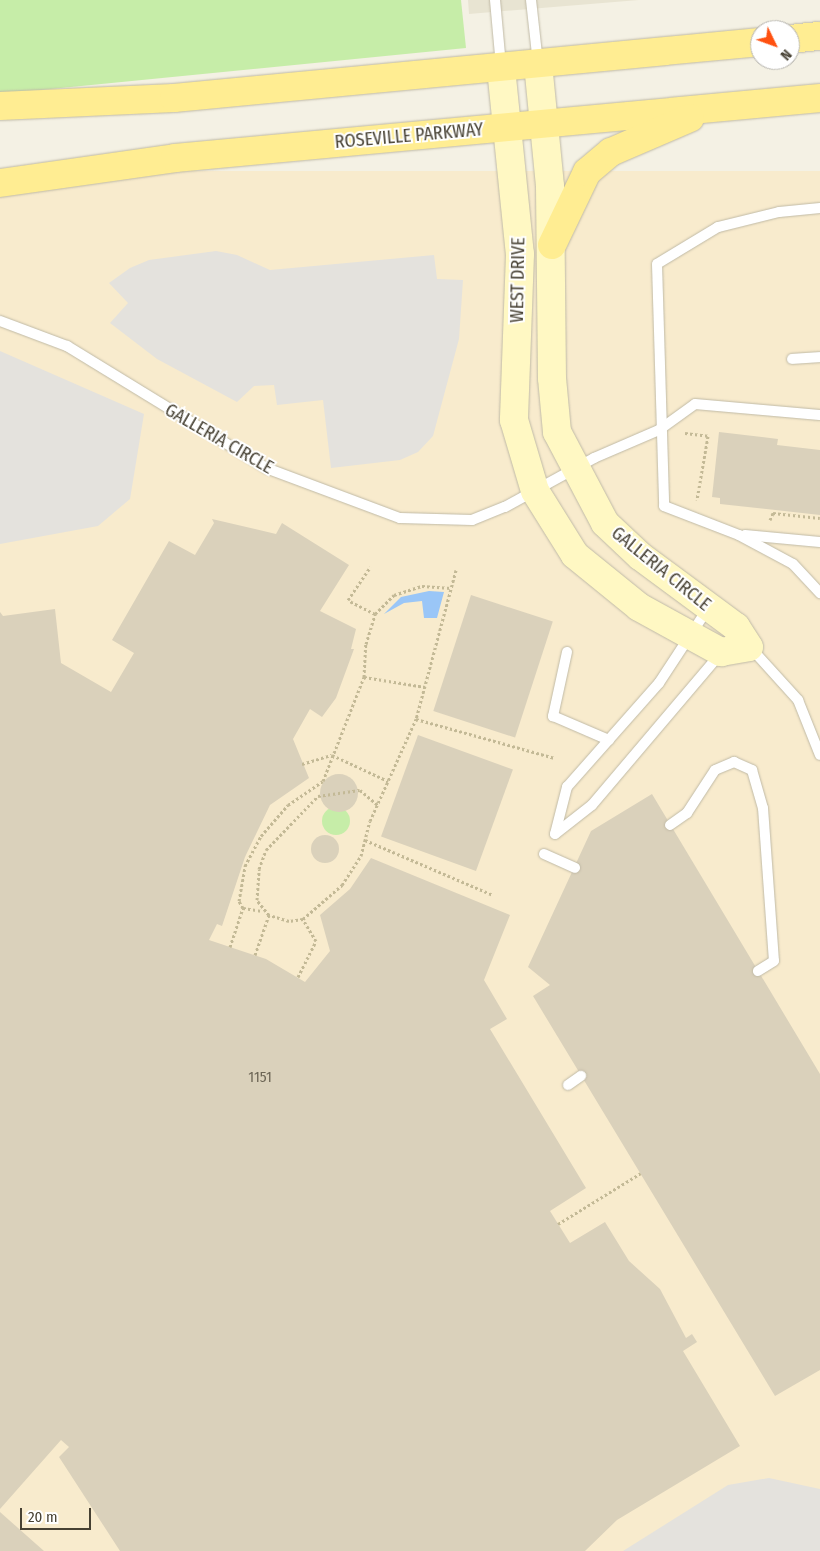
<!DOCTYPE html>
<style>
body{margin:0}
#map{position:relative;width:820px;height:1551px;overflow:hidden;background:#f4f1e4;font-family:"Fira Sans Condensed",sans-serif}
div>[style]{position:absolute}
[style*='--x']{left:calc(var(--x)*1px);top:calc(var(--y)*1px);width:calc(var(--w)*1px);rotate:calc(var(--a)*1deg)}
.residential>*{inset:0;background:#e8e4d2}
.commercial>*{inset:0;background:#f8ebcd;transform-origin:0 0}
.green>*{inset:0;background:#c6eda8}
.round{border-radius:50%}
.parking>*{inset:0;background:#e4e2dd}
.water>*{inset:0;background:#9ac6f7}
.building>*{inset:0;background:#dad1bb;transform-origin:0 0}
.path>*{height:3px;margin-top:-1.5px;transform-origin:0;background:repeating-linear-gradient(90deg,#c3b996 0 2.5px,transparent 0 5px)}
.roads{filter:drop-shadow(0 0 1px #c0baa6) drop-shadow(0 0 1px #c0baa6)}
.lane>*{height:10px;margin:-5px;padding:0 5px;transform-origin:5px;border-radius:5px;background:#fff}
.secondary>*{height:28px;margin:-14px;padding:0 14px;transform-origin:14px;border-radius:14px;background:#fff8c3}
.primary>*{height:28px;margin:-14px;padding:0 14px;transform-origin:14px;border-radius:14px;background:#ffed92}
span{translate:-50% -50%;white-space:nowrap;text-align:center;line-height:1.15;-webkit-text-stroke:4px #fff;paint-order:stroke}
.number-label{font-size:15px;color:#6c6555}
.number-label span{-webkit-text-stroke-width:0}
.street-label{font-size:18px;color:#474133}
.north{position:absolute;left:750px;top:20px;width:50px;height:50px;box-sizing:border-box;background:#fff;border:1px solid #b5b3ad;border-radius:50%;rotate:132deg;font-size:14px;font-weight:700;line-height:20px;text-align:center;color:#474133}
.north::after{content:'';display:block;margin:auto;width:18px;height:22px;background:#ff5110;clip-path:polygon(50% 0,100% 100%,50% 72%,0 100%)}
.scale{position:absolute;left:20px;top:1508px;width:71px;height:22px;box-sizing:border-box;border:2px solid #474133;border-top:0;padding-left:6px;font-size:15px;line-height:18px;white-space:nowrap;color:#474133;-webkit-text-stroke:4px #fff;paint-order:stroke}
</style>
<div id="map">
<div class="residential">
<i style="clip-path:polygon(468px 0,639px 0,469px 14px)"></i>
</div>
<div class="commercial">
<i style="left:820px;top:171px;width:1380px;height:823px;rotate:90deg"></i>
</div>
<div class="green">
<i style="clip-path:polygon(0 0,461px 0,466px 48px,0 94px)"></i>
<i class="round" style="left:322px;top:807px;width:28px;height:28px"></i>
</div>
<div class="parking">
<i style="clip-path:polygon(216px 251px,237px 255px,270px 270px,434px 255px,437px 279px,463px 280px,459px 339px,433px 436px,418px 452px,400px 460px,331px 468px,323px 400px,277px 405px,274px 385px,254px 386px,237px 402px,157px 359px,110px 323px,128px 303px,109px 283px,130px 268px,149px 260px)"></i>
<i style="clip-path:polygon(0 351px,144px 414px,130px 499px,98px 526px,0 544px)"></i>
<i style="clip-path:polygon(769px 1478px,820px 1489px,820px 1551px,623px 1551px,728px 1485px)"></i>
</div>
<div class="water">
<i style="clip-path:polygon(429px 591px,444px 592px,437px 618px,424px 618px,422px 601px,404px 603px,384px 614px,401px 597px)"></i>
</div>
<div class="building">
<i style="clip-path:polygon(719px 432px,778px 439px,777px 445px,820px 450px,820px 515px,720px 504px,720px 498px,712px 497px)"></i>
<i style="clip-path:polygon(212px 519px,276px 534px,282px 523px,349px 565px,320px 611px,356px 629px,351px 649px,354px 649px,336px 698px,322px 717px,310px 709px,293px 739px,309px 778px,270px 805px,245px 857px,222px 926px,217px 924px,209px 940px,266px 959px,305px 982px,330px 951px,320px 915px,350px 889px,371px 858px,510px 915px,484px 980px,507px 1019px,490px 1029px,586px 1188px,550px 1211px,570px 1243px,605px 1222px,629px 1261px,660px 1289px,686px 1338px,692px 1334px,697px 1342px,683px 1351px,740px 1446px,617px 1520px,585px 1551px,120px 1551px,59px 1457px,69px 1447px,61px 1440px,0 1509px,0 612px,3px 616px,55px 609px,61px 663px,111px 692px,134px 653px,112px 640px,169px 541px,195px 555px,214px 523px)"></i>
<i style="left:471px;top:595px;width:86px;height:122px;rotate:18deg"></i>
<i style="left:418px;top:735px;width:101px;height:108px;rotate:20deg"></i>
<i class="round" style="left:320px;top:774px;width:38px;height:38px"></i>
<i style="clip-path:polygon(652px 794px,820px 1074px,820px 1370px,775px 1396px,533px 996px,550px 985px,528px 967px,591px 831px)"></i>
<i class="round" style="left:311px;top:835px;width:28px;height:28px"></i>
<i style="clip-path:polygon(0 1512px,44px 1551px,0 1551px)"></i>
</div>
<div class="path">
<i style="--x:685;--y:433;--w:23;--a:7"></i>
<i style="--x:708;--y:436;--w:65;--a:99.8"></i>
<i style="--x:770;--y:520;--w:8;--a:-67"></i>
<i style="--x:773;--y:513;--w:47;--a:6.1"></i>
<i style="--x:456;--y:570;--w:154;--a:105"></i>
<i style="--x:416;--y:719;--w:144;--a:15.7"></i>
<i style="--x:375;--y:614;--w:27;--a:-45"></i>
<i style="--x:394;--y:595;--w:29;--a:-18"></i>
<i style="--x:422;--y:586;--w:29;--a:4"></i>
<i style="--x:364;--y:677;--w:62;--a:9.3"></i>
<i style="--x:302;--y:764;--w:31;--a:-17"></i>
<i style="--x:332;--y:755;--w:62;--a:24.9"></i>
<i style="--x:365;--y:840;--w:139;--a:23.3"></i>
<i style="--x:243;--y:908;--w:20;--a:9"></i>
<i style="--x:303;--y:919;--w:14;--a:172"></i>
<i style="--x:289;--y:921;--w:21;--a:-163"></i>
<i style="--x:269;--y:915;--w:19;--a:-129"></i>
<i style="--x:257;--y:900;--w:31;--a:-86"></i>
<i style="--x:259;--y:869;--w:20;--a:-70"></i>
<i style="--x:266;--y:850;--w:75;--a:-46.1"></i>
<i style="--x:318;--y:796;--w:42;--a:-8.1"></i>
<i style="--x:360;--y:790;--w:23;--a:40"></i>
<i style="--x:230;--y:947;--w:41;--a:-71.6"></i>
<i style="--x:243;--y:908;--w:8;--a:-120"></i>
<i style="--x:239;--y:901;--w:36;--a:-80"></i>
<i style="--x:245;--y:866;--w:34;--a:-62"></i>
<i style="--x:261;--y:836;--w:41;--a:-48.9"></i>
<i style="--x:288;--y:805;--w:42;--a:-34.4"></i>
<i style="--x:323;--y:781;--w:112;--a:-68.5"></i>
<i style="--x:364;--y:677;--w:33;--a:-87"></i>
<i style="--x:366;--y:644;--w:31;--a:-73"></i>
<i style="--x:375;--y:614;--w:30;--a:-153"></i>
<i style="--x:348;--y:600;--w:40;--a:-56"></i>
<i style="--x:255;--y:955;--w:42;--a:-70.7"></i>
<i style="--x:298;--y:977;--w:40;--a:-63.4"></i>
<i style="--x:316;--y:941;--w:26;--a:-121"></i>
<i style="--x:303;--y:919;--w:52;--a:-41.1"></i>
<i style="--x:342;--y:885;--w:35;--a:-57"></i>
<i style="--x:361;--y:856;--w:36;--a:-76"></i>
<i style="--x:370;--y:821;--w:112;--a:-65.7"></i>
<i style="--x:558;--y:1224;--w:97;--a:-31.6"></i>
</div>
<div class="roads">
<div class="lane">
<i style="--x:495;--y:0;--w:66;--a:84.8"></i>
<i style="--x:531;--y:0;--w:63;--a:83.7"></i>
<i style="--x:820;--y:208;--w:41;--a:174.4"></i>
<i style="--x:779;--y:212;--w:63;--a:166.2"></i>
<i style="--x:718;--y:227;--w:71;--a:148.8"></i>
<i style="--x:657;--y:264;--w:242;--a:88.3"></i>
<i style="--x:664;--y:506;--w:80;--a:21.1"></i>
<i style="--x:739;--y:535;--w:61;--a:28.2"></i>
<i style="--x:793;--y:564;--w:40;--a:47"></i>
<i style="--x:0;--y:321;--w:72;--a:20.5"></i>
<i style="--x:67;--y:346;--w:233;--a:31.5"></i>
<i style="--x:266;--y:468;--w:143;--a:20.5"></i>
<i style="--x:400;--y:518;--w:72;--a:1.6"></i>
<i style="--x:472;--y:520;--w:35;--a:-22"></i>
<i style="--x:505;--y:507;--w:102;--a:-28.8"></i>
<i style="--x:594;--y:458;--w:71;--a:-23.3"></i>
<i style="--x:659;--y:430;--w:44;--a:-35.8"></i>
<i style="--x:695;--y:404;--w:125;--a:5"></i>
<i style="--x:792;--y:359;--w:28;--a:-4"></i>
<i style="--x:745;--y:535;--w:75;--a:5.3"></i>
<i style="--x:750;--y:647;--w:72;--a:47.8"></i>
<i style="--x:798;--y:700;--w:59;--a:68.2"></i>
<i style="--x:567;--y:652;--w:66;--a:102.3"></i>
<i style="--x:553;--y:716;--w:61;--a:23.2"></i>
<i style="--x:670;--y:825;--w:21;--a:-35"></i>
<i style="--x:687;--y:813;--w:51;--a:-56.9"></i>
<i style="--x:715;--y:770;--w:21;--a:-23"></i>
<i style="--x:734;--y:762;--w:20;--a:24"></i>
<i style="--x:752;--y:770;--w:40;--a:74"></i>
<i style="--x:763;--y:808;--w:153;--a:85.9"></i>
<i style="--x:774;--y:961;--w:19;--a:148"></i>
<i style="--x:555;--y:834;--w:49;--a:-75.7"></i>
<i style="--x:567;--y:787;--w:139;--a:-48.5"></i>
<i style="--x:659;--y:683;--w:90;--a:-56.8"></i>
<i style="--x:555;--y:834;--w:47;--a:-38.1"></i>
<i style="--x:592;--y:805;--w:199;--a:-49.7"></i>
<i style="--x:544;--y:854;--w:34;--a:24"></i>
<i style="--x:568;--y:1085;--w:16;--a:-35"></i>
</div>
<div class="secondary">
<i style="--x:501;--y:68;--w:187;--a:84.2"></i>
<i style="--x:520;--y:254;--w:166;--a:92.1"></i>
<i style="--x:514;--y:420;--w:74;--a:73.5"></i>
<i style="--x:535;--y:491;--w:75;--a:58"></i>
<i style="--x:575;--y:555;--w:82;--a:39.1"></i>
<i style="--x:639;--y:607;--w:94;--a:28.8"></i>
<i style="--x:721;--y:652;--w:28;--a:-10"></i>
<i style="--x:749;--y:647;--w:24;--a:-123"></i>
<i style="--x:736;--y:627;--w:119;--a:-143.5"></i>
<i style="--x:640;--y:556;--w:48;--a:-136.7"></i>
<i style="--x:605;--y:523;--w:103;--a:-117.8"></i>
<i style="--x:557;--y:432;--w:54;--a:-95.3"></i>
<i style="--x:552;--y:378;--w:192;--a:-90.6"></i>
<i style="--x:550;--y:186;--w:123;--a:-95.6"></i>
</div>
<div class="primary">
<i style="--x:790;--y:39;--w:30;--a:-6"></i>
<i style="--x:0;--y:106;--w:174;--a:-2.6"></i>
<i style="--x:174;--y:98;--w:589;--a:-5.46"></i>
<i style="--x:0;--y:183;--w:177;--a:-8.1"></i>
<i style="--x:175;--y:158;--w:648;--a:-5.31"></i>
<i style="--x:552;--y:245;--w:81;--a:-64.4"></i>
<i style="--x:587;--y:172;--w:31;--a:-40"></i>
<i style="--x:611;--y:152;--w:86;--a:-23.3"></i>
</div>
</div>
<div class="number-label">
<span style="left:260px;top:1078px">1151</span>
</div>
<div class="street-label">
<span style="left:409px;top:136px;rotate:-5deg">ROSEVILLE PARKWAY</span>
<span style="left:518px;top:280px;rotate:-89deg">WEST DRIVE</span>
<span style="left:219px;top:439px;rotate:30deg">GALLERIA CIRCLE</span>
<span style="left:661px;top:569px;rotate:39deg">GALLERIA CIRCLE</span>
</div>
<div class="north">N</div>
<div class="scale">20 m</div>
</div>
